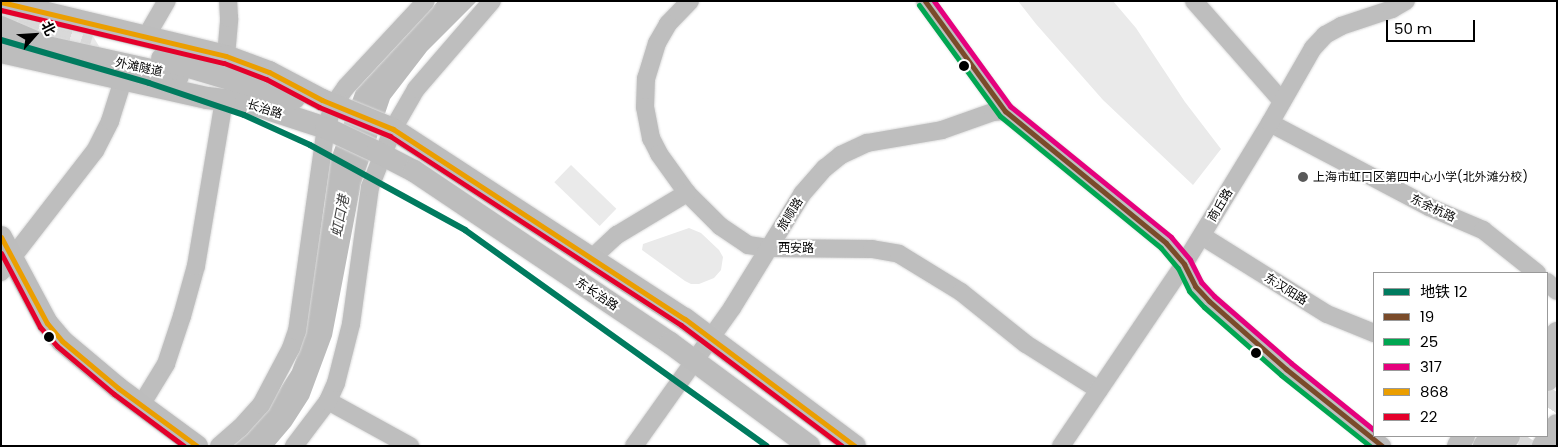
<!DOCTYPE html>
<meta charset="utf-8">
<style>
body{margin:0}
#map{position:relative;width:1558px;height:447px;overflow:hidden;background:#fff;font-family:Poppins,"Noto Sans SC",sans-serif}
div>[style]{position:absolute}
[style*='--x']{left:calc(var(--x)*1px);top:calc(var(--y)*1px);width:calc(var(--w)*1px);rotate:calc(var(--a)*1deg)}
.green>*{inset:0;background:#eaeaea;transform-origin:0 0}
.water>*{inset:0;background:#bcbcbc}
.major-tunnel>*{height:22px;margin-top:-11px;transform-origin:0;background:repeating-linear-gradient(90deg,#d9d9d9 0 22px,transparent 0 33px)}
.roads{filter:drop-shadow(0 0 1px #dbdbdb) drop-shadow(0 0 1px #dbdbdb)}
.minor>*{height:18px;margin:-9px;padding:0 9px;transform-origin:9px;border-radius:9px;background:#bebebe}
.major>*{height:22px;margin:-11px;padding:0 11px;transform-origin:11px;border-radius:11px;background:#bdbdbd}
.bus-1>*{height:5px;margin:-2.5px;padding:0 2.5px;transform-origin:2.5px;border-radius:2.5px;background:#7a4b2a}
.bus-2>*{height:5px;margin:-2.5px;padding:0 2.5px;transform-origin:2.5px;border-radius:2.5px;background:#00a651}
.bus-3>*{height:5px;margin:-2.5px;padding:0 2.5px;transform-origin:2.5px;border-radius:2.5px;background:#e5007d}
.bus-4>*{height:5px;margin:-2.5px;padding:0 2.5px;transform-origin:2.5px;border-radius:2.5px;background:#eb9e00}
.bus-5>*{height:5px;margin:-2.5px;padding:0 2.5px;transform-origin:2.5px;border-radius:2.5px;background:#e4002b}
.metro-1>*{height:6px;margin:-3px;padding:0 3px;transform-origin:3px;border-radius:3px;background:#007b5f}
.dots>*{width:14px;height:14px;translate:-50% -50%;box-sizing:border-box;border:2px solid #fff;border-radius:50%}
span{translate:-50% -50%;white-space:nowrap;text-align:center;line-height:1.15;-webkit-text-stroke:4px #fff;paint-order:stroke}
.street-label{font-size:12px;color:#000}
.poi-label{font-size:12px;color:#000}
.left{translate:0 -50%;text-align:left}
.water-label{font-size:14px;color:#404040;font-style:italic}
.frame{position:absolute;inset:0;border:2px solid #000;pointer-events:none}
.legend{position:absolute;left:1373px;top:272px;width:175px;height:165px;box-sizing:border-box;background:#fff;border:1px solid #999;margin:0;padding:6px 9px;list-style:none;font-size:15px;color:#000}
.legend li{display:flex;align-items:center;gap:10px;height:25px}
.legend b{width:25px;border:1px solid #999}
.north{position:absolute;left:10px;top:10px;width:50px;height:50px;-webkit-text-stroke:4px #fff;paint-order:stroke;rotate:64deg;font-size:14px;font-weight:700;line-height:20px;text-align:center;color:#000}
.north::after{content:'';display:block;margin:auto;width:18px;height:22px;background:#000;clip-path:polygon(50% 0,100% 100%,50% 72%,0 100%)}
.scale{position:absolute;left:1386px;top:20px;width:89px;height:22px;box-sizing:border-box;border:2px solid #000;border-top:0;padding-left:6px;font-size:15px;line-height:18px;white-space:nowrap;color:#000;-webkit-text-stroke:4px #fff;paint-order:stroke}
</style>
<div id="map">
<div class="green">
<i style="clip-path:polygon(1018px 1px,1113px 1px,1136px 28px,1185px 102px,1221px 149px,1193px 185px,1103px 100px,1036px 24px)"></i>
<i style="clip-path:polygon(1px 7px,93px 36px,100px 48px,90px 52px,1px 19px)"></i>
<i style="left:571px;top:165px;width:63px;height:24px;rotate:44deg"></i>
<i style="clip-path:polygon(689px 228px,701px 233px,719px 250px,723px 257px,721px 270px,714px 278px,699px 284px,691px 284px,685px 281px,642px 250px,643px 244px)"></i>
</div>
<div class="water">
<i style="clip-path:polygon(438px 1px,477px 1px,427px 51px,390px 99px,361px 184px,332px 336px,309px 398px,291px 426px,274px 446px,230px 446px,270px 404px,292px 370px,299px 351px,324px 208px,330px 161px,356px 90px)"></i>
</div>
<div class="major-tunnel">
<i style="--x:1;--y:14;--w:18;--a:22"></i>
<i style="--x:18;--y:21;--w:76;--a:16"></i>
<i style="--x:1547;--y:407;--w:18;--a:-56"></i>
<i style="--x:1520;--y:446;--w:12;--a:-55"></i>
</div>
<div class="roads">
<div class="minor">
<i style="--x:690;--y:1;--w:32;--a:134"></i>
<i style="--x:668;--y:24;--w:22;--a:120"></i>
<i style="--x:657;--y:43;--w:37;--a:107"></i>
<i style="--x:646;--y:78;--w:29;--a:92"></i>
<i style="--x:645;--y:107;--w:32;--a:79"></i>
<i style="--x:651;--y:138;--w:18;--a:63"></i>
<i style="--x:659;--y:154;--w:48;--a:54.3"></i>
<i style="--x:687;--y:193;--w:47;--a:45"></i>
<i style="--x:720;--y:226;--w:34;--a:34"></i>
<i style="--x:748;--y:245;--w:22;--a:8"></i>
<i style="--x:770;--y:248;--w:102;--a:0.6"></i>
<i style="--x:872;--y:249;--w:27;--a:10"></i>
<i style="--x:899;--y:254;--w:73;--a:31.5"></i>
<i style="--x:961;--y:292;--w:83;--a:38.7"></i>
<i style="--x:1026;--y:344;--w:86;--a:32.2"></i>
<i style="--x:925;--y:1;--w:136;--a:54"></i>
<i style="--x:1005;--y:111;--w:208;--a:39.3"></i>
<i style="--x:1166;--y:243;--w:28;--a:49"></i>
<i style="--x:1184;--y:264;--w:25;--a:63"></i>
<i style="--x:1195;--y:286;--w:21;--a:47"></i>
<i style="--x:1209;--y:301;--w:103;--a:41.4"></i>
<i style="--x:1286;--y:369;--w:123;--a:38.7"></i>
<i style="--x:1194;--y:1;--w:133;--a:48.7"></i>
<i style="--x:147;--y:35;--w:39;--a:-60"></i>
<i style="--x:226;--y:56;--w:38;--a:-85"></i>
<i style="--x:229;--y:18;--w:17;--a:-93"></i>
<i style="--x:1270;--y:123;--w:180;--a:27.8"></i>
<i style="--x:1429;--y:207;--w:59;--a:23.1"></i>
<i style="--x:1483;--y:230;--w:69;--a:38.5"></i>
<i style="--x:1202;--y:236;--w:147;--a:32"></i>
<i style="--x:1327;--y:314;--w:51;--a:22"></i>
<i style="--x:592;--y:258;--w:34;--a:-43"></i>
<i style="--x:617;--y:235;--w:82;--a:-31"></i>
<i style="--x:1;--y:272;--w:153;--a:-52.2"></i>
<i style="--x:95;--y:151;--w:34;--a:-63"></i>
<i style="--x:110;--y:121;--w:43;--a:-72.4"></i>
<i style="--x:1547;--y:282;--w:13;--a:42"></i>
<i style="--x:328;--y:401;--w:94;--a:28.8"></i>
<i style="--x:141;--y:405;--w:48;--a:-58.6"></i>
<i style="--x:166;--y:364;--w:51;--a:-71.6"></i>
<i style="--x:182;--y:316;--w:52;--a:-74.4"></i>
<i style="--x:196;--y:266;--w:167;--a:-80.4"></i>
<i style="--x:219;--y:446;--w:28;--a:-41"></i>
<i style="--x:240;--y:428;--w:31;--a:-48"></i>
<i style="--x:261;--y:405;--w:64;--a:-62.2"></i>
<i style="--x:291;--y:348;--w:18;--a:-71"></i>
<i style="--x:297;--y:331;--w:205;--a:-81.9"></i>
<i style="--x:326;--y:128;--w:25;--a:-72"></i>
<i style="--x:334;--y:104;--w:21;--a:-55"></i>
<i style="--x:346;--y:87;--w:117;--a:-47.1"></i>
<i style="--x:294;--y:446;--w:56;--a:-52.9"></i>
<i style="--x:328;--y:401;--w:20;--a:-66"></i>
<i style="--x:336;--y:383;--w:61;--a:-75.7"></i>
<i style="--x:351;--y:324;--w:138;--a:-82.1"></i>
<i style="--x:370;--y:187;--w:62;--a:-68.4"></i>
<i style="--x:393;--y:129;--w:46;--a:-60.1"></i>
<i style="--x:416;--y:89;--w:116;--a:-49.2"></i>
<i style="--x:634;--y:446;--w:169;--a:-54.6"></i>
<i style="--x:732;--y:308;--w:134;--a:-58.4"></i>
<i style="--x:802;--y:194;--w:35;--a:-49"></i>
<i style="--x:825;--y:168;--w:21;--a:-39"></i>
<i style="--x:841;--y:155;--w:29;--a:-25"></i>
<i style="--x:867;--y:143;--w:76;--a:-9.8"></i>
<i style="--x:942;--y:130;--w:54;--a:-19.4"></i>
<i style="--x:993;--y:112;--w:12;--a:-5"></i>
<i style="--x:1061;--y:446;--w:220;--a:-55.9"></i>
<i style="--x:1184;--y:264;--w:165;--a:-58.6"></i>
<i style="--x:1270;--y:123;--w:86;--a:-60.2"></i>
<i style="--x:1313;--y:48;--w:18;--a:-47"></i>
<i style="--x:1325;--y:35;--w:18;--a:-29"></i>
<i style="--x:1341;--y:26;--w:54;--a:-18.4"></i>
<i style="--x:1392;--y:9;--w:16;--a:-30"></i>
</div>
<div class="major">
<i style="--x:1;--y:2;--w:231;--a:13.5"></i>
<i style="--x:226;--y:56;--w:46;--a:20.4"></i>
<i style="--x:269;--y:72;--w:60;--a:27.8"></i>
<i style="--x:322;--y:100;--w:77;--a:22.2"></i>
<i style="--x:393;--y:129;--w:348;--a:33.1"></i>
<i style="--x:685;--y:319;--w:212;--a:36.8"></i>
<i style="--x:1;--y:27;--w:50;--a:23.5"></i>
<i style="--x:47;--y:47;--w:134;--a:12.5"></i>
<i style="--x:1;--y:52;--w:211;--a:12.6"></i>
<i style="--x:207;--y:98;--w:39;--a:6"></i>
<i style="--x:246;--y:102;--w:84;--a:18"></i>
<i style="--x:326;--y:128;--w:56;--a:25.2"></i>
<i style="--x:377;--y:152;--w:42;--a:27.2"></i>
<i style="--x:414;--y:171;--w:308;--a:33.9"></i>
<i style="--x:670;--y:343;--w:173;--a:36.5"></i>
<i style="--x:162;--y:59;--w:138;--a:16.5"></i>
<i style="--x:1;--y:237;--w:98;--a:61.9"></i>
<i style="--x:47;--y:323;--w:23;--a:50"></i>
<i style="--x:62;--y:341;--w:73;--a:40"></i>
<i style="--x:118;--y:388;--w:98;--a:36.3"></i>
<i style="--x:1547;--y:349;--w:19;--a:-58"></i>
<i style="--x:1547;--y:380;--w:18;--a:-56"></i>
<i style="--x:1458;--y:446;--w:12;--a:-59"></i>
<i style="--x:1484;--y:446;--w:12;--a:-55"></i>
<i style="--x:1502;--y:446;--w:12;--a:-55"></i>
<i style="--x:1543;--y:446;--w:25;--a:-56"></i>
</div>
</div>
<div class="bus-1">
<i style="--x:925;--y:1;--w:136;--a:54"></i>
<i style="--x:1005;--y:111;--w:208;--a:39.3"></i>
<i style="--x:1166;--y:243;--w:28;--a:49"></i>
<i style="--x:1184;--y:264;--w:25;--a:63"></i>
<i style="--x:1195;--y:286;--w:21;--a:47"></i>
<i style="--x:1209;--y:301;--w:103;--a:41.4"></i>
<i style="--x:1286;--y:369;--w:123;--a:38.7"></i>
</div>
<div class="bus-2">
<i style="--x:919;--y:5;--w:137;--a:53.9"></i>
<i style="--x:1000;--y:116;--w:208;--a:39.3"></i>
<i style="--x:1161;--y:248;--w:26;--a:50"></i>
<i style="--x:1178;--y:268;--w:25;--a:64"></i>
<i style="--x:1189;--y:291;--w:22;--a:47"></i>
<i style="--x:1204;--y:307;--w:103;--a:41.4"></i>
<i style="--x:1281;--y:375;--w:114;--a:38.6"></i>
</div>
<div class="bus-3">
<i style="--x:934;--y:1;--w:130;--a:54.1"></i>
<i style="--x:1010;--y:106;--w:208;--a:39.1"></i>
<i style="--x:1171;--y:237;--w:30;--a:50"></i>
<i style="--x:1190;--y:260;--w:25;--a:63"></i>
<i style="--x:1201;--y:282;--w:19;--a:47"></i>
<i style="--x:1214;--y:296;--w:102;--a:41"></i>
<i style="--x:1291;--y:363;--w:107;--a:38.9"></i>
</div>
<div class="bus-4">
<i style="--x:1;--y:2;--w:231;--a:13.5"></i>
<i style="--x:226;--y:56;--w:46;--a:20.4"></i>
<i style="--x:269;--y:72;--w:60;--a:27.8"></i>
<i style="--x:322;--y:100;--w:77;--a:22.2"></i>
<i style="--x:393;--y:129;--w:348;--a:33.1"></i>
<i style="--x:685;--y:319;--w:212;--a:36.8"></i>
<i style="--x:1;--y:237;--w:98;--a:61.9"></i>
<i style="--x:47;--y:323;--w:23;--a:50"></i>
<i style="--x:62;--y:341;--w:73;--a:40"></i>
<i style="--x:118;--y:388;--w:98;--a:36.3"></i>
</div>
<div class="bus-5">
<i style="--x:1;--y:10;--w:229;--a:13.4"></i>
<i style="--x:224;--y:63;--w:45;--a:20.9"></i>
<i style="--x:266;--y:79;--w:60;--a:27.8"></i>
<i style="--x:319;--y:107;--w:77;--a:22.2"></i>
<i style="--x:390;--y:136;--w:347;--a:33"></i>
<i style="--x:681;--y:325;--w:201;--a:36.9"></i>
<i style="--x:1;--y:253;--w:84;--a:62.2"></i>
<i style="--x:40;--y:327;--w:25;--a:48"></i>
<i style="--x:57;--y:346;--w:75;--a:40.1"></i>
<i style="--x:114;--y:394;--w:87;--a:36.6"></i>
</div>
<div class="metro-1">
<i style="--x:1;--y:40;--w:154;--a:16.2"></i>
<i style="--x:149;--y:83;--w:100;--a:18.6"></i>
<i style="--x:244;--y:115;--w:72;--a:24.4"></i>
<i style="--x:310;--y:145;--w:177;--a:28.7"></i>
<i style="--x:465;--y:230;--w:371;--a:35.6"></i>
</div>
<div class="dots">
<i style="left:964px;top:66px;background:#000"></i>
<i style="left:1303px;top:177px;background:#595959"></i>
<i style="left:49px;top:337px;background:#000"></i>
<i style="left:1256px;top:353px;background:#000"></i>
</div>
<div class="street-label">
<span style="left:139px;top:67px;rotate:12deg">外滩隧道</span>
<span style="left:265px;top:109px;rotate:17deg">长治路</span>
<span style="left:1220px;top:205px;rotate:-59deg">商丘路</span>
<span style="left:1433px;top:208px;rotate:25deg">东余杭路</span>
<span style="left:790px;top:214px;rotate:-58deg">旅顺路</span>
<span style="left:796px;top:248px">西安路</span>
<span style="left:1286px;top:289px;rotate:32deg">东汉阳路</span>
<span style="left:597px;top:294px;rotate:34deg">东长治路</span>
</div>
<div class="poi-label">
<span class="left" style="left:1313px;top:177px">上海市虹口区第四中心小学(北外滩分校)</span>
</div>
<div class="water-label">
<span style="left:340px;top:216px;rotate:-79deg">虹口港</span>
</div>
<div class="frame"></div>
<ul class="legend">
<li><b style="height:6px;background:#007b5f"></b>地铁 12</li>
<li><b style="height:6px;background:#7a4b2a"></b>19</li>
<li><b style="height:6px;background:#00a651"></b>25</li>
<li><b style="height:6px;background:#e5007d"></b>317</li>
<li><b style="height:6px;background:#eb9e00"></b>868</li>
<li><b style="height:6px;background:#e4002b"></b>22</li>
</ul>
<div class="north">北</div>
<div class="scale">50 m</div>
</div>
